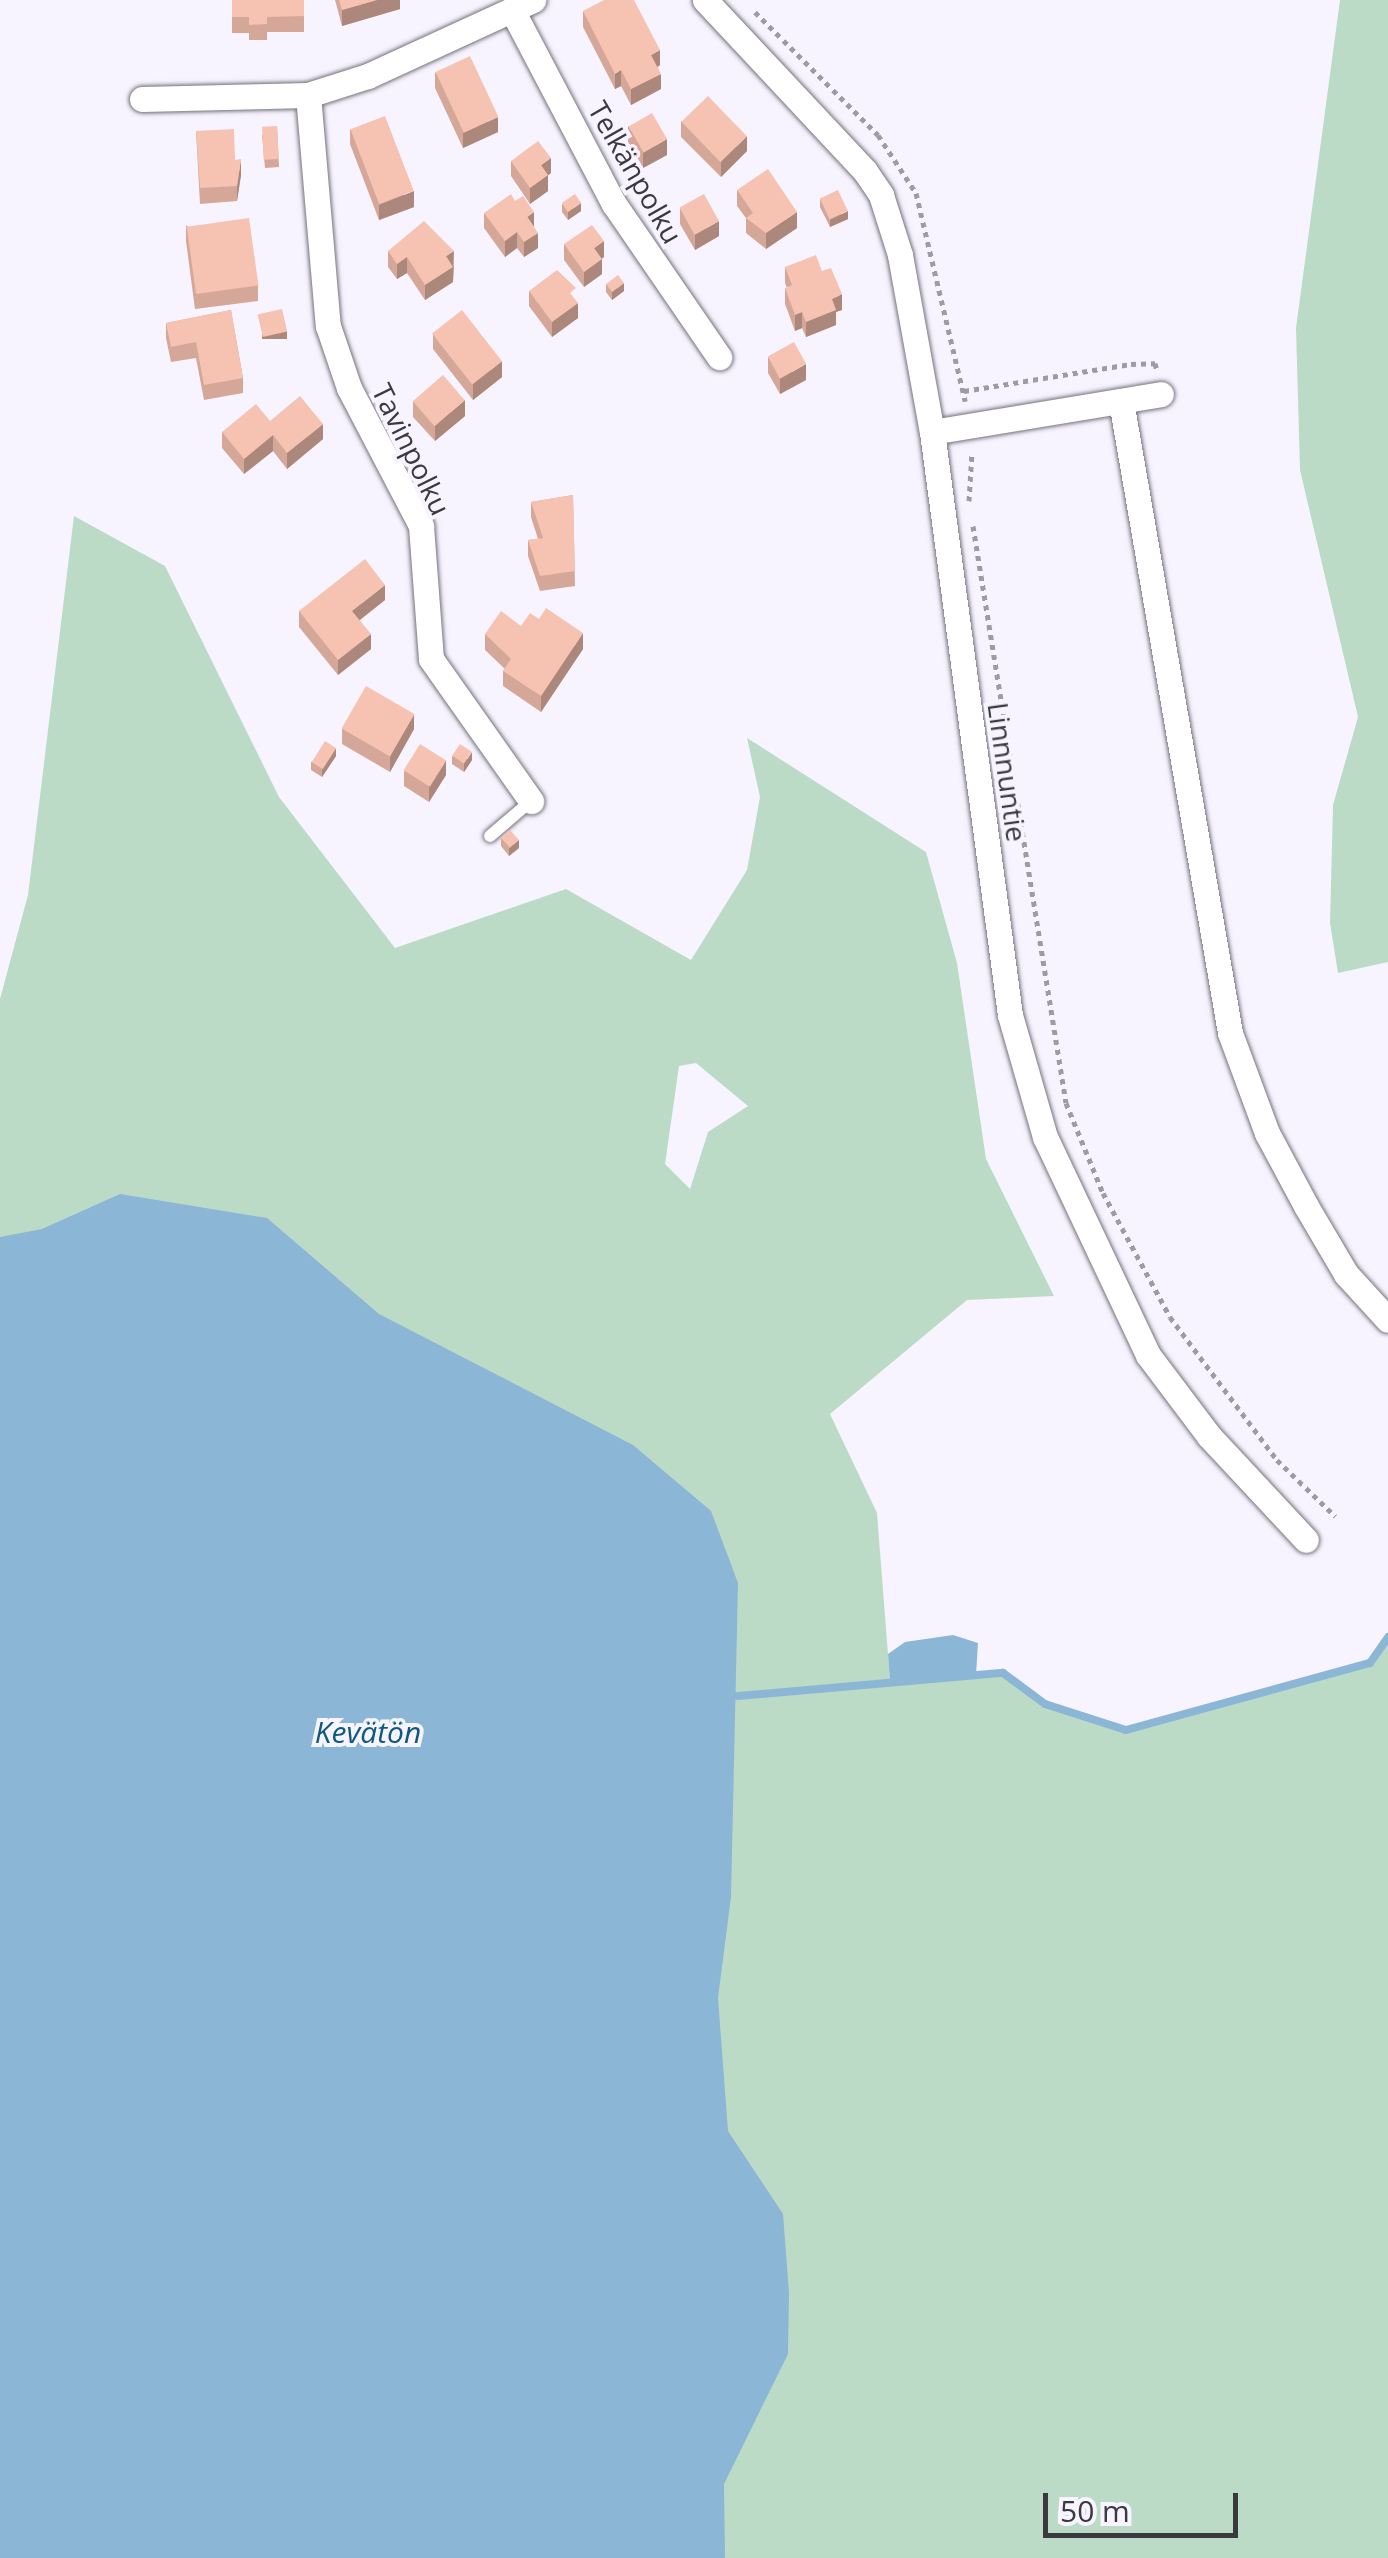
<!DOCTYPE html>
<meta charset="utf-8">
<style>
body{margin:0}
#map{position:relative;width:1388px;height:2558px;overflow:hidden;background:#f7f4ff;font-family:"Open Sans",sans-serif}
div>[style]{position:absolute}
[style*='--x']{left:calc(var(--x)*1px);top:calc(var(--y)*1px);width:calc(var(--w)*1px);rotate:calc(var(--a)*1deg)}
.green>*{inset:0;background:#bbdbc7}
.water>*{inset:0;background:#8bb6d5}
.stream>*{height:8px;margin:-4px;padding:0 4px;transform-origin:4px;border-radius:4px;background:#8bb6d5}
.path>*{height:5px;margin-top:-2.5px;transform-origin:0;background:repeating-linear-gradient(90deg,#9d9ba3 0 5px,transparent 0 10px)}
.roads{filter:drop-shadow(0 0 2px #75727b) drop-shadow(0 0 2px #75727b)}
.lane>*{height:12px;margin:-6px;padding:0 6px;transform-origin:6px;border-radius:6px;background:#fff}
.street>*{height:25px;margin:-12.5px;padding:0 12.5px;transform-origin:12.5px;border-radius:12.5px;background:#fff}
.wall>*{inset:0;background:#d4a798}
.shaded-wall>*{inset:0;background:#ac887c;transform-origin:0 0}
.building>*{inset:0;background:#f6c2b1;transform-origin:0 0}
span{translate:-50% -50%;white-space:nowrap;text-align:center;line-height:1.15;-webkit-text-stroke:8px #f7f4ff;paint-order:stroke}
.street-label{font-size:28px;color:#3a393d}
.water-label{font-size:30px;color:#0e5981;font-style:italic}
.scale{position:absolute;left:1043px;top:2493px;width:195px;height:45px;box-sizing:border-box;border:5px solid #3a393d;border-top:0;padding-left:12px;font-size:30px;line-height:35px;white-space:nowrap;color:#3a393d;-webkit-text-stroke:8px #f7f4ff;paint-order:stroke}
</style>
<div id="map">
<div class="green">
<i style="clip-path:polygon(1340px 0,1388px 0,1388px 962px,1338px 973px,1330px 923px,1333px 805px,1358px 717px,1300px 470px,1296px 328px)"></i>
<i style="clip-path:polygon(evenodd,74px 516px,165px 566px,279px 797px,395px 948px,566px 889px,691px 960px,747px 870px,760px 797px,747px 738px,926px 852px,957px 963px,986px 1159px,1054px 1296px,967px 1300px,830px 1414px,877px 1513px,890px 1680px,1003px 1673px,1045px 1704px,1126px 1730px,1370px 1663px,1388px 1637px,1388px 2558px,0 2558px,0 999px,28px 895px,74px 516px,696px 1063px,748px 1106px,708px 1132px,690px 1189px,665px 1164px,679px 1066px,696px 1063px)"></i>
</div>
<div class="water">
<i style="clip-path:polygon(120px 1194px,267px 1218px,379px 1314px,633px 1445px,711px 1511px,738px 1583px,731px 1897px,718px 1998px,728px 2131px,783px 2214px,789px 2293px,788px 2354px,724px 2484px,725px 2558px,0 2558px,0 1237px,42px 1229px)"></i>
<i style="clip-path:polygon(953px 1635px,978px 1643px,976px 1675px,890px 1681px,888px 1654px,905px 1642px)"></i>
</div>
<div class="stream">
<i style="--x:738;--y:1696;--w:266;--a:-5"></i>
<i style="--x:1003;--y:1673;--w:52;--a:36.4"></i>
<i style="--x:1045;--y:1704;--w:85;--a:17.8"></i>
<i style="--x:1126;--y:1730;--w:253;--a:-15.4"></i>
<i style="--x:1370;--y:1663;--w:32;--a:-55"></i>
</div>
<div class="path">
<i style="--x:755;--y:12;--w:174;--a:45"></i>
<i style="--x:878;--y:135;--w:69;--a:56.8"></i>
<i style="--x:916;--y:193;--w:214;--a:76.7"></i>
<i style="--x:964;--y:391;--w:169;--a:-9.2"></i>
<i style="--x:1131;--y:364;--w:24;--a:-2"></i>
<i style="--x:1155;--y:363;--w:9;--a:77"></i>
<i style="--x:969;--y:501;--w:49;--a:-86.5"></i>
<i style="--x:973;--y:526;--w:584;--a:80.84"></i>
<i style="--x:1066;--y:1103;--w:97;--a:67.7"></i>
<i style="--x:1103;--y:1193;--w:141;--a:61.6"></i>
<i style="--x:1170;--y:1317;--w:179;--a:53.2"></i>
<i style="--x:1277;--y:1460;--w:81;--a:44"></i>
</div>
<div class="roads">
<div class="lane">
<i style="--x:490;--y:836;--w:54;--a:-40.5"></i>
</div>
<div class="street">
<i style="--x:705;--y:0;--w:234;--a:46.9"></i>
<i style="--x:865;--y:171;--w:29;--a:56"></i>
<i style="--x:881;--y:195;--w:63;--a:72.4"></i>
<i style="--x:900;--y:255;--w:180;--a:79.8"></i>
<i style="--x:932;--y:432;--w:588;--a:82.38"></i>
<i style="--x:1010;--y:1015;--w:127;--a:74"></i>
<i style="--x:1045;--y:1137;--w:241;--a:64.7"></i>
<i style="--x:1148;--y:1355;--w:101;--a:53"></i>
<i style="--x:1209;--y:1436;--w:142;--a:47"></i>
<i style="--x:512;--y:10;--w:219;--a:62.3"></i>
<i style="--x:614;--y:204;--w:186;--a:55.5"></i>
<i style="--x:308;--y:95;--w:232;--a:85.1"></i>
<i style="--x:328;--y:326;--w:65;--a:71.3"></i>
<i style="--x:349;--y:388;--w:156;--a:62.4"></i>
<i style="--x:421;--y:526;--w:133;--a:85.7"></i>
<i style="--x:431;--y:659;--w:174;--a:54.8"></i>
<i style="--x:142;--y:99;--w:166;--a:-1.4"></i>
<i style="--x:308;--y:95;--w:63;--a:-17.6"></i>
<i style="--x:368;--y:76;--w:182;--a:-24.7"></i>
<i style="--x:1121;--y:401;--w:641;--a:80.21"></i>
<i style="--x:1230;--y:1033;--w:107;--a:69.7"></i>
<i style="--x:1267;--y:1133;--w:83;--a:61.9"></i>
<i style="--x:1306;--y:1206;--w:79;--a:59.5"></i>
<i style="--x:1346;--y:1274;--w:62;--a:47.6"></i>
<i style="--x:932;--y:432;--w:232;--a:-9.4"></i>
</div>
</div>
<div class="wall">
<i style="clip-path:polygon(232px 0,304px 0,304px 32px,267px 32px,267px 40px,249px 40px,249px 33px,232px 33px)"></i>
<i style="clip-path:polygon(335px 0,400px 0,400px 9px,342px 26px)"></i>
<i style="clip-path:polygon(583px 11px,660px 65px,658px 67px,661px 89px,631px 105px,621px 86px,615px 89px,583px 27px)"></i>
<i style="clip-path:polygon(435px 72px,498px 132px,463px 148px,435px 88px)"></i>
<i style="clip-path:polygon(681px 121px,747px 151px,721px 177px,681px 137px)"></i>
<i style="clip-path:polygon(277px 126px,279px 167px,265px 168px,262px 135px)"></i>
<i style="clip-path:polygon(628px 126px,667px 155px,643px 168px,628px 142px)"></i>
<i style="clip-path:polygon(350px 129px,414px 207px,379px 220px,350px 144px)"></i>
<i style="clip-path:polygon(196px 131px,235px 160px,241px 175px,237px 201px,200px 204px)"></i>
<i style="clip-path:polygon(511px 161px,551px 173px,548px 175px,548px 191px,530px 204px,511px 176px)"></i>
<i style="clip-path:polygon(737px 190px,797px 228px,766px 249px,746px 233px,746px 218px,737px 206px)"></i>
<i style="clip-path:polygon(820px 199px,848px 219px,830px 227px,820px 207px)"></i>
<i style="clip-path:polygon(562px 204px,581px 211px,568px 220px,562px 212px)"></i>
<i style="clip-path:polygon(680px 208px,719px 236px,695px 250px,680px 224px)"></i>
<i style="clip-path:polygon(484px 213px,534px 227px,538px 248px,524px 257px,517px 248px,505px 257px,484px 228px)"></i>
<i style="clip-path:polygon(186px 225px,258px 285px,258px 301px,195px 309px,186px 241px)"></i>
<i style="clip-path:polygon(564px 244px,604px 257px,602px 259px,602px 274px,584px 287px,564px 260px)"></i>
<i style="clip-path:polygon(388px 251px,454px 266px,453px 282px,425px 300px,407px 273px,397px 279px,388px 267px)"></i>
<i style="clip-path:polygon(785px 267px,822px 271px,842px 310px,836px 312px,836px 325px,806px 337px,802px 328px,795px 331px,785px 304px,785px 288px,787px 288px,785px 283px)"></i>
<i style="clip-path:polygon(606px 284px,624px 291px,612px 300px,606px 292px)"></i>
<i style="clip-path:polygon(529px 291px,576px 301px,578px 318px,552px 337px,529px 306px)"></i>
<i style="clip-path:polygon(231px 310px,243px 378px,243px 393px,204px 400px,196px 358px,171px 362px,166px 338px,166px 323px)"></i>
<i style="clip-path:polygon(433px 334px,502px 377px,473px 400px,433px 349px)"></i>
<i style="clip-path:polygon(768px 357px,806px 380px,780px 394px,768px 373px)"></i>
<i style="clip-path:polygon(413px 401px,465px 416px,435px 441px,413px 417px)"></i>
<i style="clip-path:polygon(270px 421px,323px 439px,287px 469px,273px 451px,244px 474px,222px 448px,222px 432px)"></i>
<i style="clip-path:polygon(573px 495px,575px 586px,540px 591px,528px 556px,528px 540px,538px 539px,531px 517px,531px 502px)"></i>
<i style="clip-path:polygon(385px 600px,360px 620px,371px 649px,338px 675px,299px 627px,299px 611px)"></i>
<i style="clip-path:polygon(521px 626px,583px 649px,541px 712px,503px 686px,503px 671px,505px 669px,485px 650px,485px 634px)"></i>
<i style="clip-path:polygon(342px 729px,414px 729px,390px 772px,342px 744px)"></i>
<i style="clip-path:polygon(336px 756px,322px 777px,311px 770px,311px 762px)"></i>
<i style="clip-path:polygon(452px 756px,472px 760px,464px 772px,452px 764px)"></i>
<i style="clip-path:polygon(404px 771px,446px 775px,429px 802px,404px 786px)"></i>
<i style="clip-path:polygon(501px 838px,519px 848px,509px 856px,501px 846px)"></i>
</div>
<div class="shaded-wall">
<i style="clip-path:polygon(377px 0,400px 0,400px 9px,342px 26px,342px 10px)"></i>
<i style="clip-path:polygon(660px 50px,660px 65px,651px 70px,651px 55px)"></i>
<i style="clip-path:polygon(621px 70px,621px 86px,615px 89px,615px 74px)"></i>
<i style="clip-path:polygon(661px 74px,661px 89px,631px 105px,631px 89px)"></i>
<i style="clip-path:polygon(498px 117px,498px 132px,463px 148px,463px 133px)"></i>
<i style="clip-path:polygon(747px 136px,747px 151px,721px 177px,721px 162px)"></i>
<i style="clip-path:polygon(667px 139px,667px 155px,643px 168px,643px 153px)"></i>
<i style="clip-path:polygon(551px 158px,551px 173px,541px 181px,541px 165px)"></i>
<i style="clip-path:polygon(241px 159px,241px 175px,237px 201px,237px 186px)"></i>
<i style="clip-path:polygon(548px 175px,548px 191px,530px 204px,530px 188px)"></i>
<i style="clip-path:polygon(414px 191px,414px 207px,379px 220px,379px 205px)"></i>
<i style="clip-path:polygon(581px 203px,581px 211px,568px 220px,568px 212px)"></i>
<i style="clip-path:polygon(848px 211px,848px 219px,830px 227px,830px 220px)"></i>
<i style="clip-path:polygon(534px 212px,534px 227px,527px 217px)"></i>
<i style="clip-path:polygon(797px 212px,797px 228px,766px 249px,766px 233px)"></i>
<i style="clip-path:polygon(719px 221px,719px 236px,695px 250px,695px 235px)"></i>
<i style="clip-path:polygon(517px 232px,517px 248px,505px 257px,505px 241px)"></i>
<i style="clip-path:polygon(538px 233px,538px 248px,524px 257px,524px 242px)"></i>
<i style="clip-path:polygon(604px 241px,604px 257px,594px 264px,594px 248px)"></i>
<i style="clip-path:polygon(454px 251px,453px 282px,425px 300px,425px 285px,446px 256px)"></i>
<i style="clip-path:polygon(407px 257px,407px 273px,397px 279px,397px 264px)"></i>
<i style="clip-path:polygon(602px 259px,602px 274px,584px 287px,584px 272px)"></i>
<i style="clip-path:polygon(624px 283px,624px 291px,612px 300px,612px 292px)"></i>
<i style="clip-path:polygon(842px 294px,842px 310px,836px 312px,836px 325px,806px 337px,806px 322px,832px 299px)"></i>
<i style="clip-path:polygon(578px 303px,578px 318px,552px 337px,552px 322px)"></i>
<i style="clip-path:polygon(802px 312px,802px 328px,795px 331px,795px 315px)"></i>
<i style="left:287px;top:331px;width:8px;height:25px;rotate:90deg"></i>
<i style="clip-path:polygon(502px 361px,502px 377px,473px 400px,473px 384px)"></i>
<i style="clip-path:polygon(806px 364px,806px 380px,780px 394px,780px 379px)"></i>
<i style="clip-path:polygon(465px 400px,465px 416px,435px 441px,435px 426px)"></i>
<i style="clip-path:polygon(323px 424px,323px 439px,287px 469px,287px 453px)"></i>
<i style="clip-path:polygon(273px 435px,273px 451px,244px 474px,244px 459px)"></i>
<i style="clip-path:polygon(385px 585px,385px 600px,352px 626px,352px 611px)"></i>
<i style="clip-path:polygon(583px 633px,583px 649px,541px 712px,541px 696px)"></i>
<i style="clip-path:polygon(371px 634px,371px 649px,338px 675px,338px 660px)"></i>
<i style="clip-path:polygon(414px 714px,414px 729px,390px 772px,390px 756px)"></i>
<i style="clip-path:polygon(336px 748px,336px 756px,322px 777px,322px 770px)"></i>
<i style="clip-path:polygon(472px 752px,472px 760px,464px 772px,464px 764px)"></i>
<i style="clip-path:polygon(446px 760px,446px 775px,429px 802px,429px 786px)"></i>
<i style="clip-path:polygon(519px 840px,519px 848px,509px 856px,509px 848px)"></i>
</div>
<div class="building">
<i style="clip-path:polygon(232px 0,304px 0,304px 16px,267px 17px,267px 24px,249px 25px,249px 17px,232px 17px)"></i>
<i style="clip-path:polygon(339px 0,377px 0,342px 10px)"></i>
<i style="clip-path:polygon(604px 0,634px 0,660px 50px,651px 55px,661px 74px,631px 89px,621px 70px,615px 74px,583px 11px)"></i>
<i style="left:470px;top:56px;width:67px;height:38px;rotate:65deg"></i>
<i style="left:708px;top:96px;width:56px;height:37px;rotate:46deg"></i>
<i style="left:652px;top:113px;width:30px;height:27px;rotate:60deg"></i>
<i style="left:385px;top:116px;width:80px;height:37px;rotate:69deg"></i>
<i style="left:277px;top:126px;width:33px;height:15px;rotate:87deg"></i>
<i style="clip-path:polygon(234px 129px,235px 160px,241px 159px,237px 186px,200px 188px,196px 131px)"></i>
<i style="clip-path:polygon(538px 141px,551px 158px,541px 165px,548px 175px,530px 188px,511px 161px)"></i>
<i style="clip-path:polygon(768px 169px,797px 212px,766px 233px,746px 218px,753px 213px,737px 190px)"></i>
<i style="left:838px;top:190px;width:23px;height:20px;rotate:65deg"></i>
<i style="clip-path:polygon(511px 194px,515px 201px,523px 196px,534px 212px,527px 217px,538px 233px,524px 242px,517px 232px,505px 241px,484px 213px)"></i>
<i style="left:575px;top:194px;width:11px;height:16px;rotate:56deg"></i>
<i style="left:704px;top:194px;width:31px;height:28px;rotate:61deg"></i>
<i style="left:249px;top:218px;width:68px;height:63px;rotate:82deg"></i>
<i style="clip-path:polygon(424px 221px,454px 251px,446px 256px,453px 267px,425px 285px,407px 257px,397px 264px,388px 251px)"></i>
<i style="clip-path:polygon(592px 225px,604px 241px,594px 248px,602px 259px,584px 272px,564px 244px)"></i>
<i style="clip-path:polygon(816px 255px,822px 271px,831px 268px,842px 294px,832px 299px,836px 310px,806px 322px,802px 312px,795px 315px,785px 288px,792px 285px,785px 267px)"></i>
<i style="clip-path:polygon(557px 270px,576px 288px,570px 293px,578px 303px,552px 322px,529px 291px)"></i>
<i style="left:618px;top:275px;width:10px;height:15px;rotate:53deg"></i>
<i style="left:282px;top:309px;width:23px;height:25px;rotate:77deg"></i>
<i style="clip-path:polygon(231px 310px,243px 378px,204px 385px,196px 342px,171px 347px,166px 323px)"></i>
<i style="left:462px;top:310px;width:65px;height:38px;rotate:52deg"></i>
<i style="left:794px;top:342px;width:25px;height:30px;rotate:61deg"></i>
<i style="left:443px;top:375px;width:33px;height:40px;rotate:49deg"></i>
<i style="clip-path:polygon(300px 396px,323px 424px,287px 453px,273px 435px,244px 459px,222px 432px,256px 404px,270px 421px)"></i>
<i style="clip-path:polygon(573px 495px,575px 571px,540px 576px,528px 540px,543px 538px,531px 502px)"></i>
<i style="clip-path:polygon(365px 559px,385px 585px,352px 611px,371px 634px,338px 660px,299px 611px)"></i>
<i style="clip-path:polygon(546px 608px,583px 633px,541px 696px,503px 671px,511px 659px,485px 634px,501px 611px,521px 626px,530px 613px,539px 619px)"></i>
<i style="left:366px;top:686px;width:56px;height:49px;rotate:30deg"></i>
<i style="left:325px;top:741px;width:13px;height:25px;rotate:32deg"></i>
<i style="left:420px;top:744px;width:31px;height:31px;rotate:32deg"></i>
<i style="left:460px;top:744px;width:14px;height:14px;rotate:34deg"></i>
<i style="left:510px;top:830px;width:13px;height:12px;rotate:48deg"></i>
</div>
<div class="street-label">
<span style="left:636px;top:172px;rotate:60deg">Telkänpolku</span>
<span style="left:412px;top:449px;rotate:64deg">Tavinpolku</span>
<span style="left:1008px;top:772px;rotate:82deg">Linnnuntie</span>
</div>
<div class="water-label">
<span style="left:368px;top:1732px">Kevätön</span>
</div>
<div class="scale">50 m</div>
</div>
